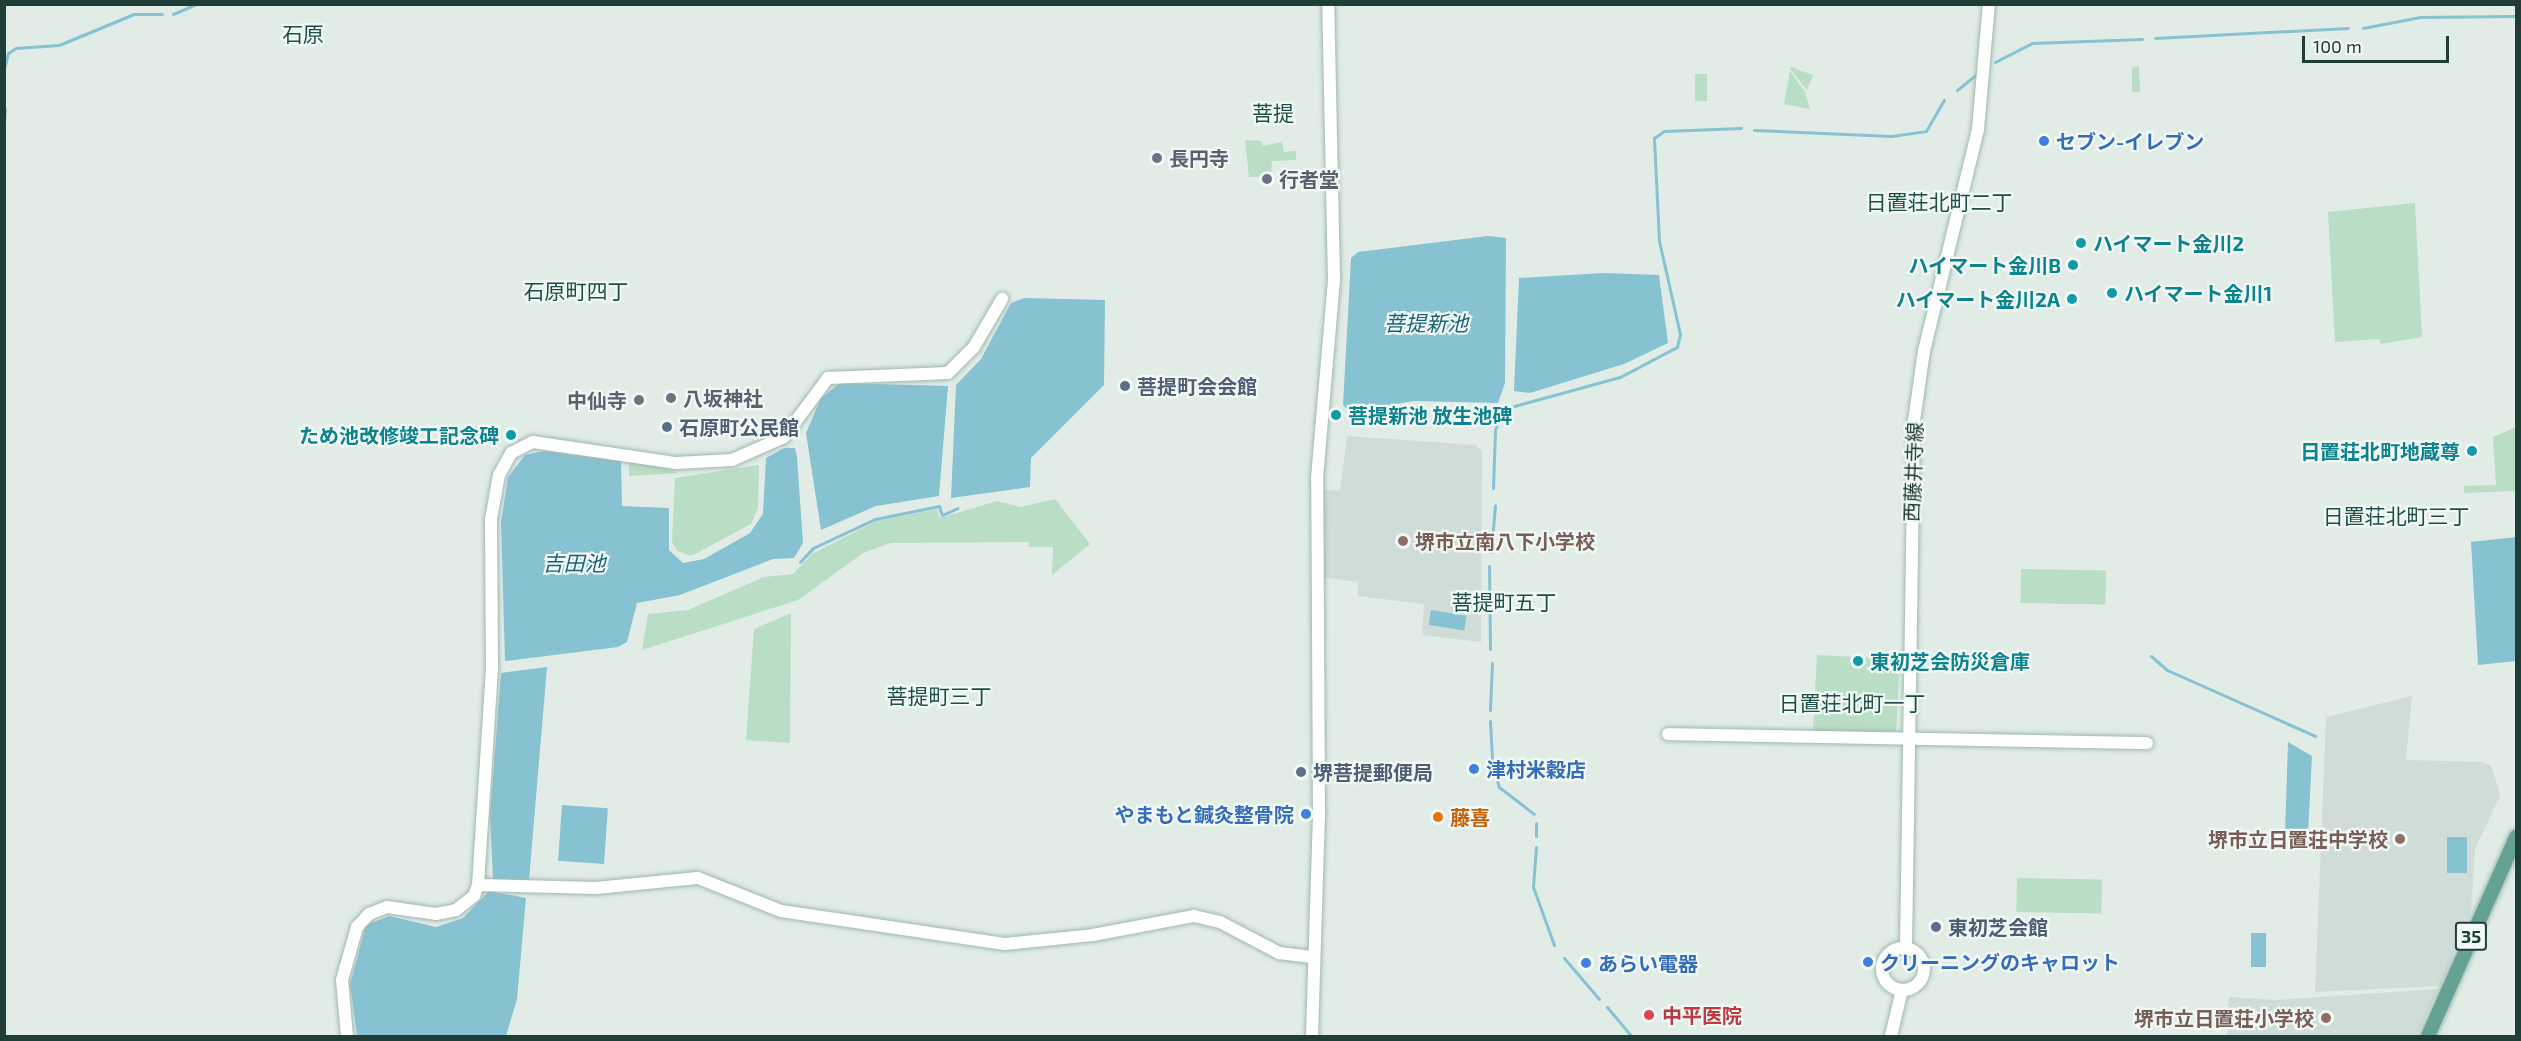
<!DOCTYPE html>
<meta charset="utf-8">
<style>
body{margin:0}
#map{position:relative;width:2521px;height:1041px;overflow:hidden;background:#e1ece7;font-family:"Exo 2","Noto Sans JP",sans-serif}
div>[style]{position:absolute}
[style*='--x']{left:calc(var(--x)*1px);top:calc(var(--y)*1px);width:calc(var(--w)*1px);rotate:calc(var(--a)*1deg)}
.built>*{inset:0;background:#cfdcd7}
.green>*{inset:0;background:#b9ddc5;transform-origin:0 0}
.water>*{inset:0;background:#87c2d2;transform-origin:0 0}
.stream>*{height:3px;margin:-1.5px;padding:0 1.5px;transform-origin:1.5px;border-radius:1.5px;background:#87c2d2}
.roads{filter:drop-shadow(0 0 2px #9fb8b0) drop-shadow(0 0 2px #9fb8b0)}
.secondary>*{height:12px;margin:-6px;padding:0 6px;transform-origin:6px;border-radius:6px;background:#fff}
.secondary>.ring{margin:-6px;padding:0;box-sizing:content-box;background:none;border:12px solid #fff;border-radius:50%}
.primary>*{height:14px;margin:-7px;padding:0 7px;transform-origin:7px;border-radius:7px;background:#64a296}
.dots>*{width:16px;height:16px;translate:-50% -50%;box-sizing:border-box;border:3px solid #f1f8f5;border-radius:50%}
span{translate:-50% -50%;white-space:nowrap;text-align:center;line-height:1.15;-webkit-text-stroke:4.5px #f1f8f5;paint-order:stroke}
.shield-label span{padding:2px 4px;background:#f1f8f5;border:2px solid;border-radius:4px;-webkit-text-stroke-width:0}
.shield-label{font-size:18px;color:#213d37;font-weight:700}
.shop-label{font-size:20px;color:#366cbe;font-weight:700}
.left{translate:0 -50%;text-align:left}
.right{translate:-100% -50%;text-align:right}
.worship-label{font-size:20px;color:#5b616d;font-weight:700}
.culture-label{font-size:20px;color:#0d838f;font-weight:700}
.service-label{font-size:20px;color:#4e5e75;font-weight:700}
.street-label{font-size:20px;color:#213d37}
.education-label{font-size:20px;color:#785e54;font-weight:700}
.food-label{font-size:20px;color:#c56008;font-weight:700}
.health-label{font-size:20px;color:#be3a42;font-weight:700}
.neighbourhood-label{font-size:21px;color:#1c4f46}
.water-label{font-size:21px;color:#1a647a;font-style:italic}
.frame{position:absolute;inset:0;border:6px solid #213d37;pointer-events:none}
.scale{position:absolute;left:2302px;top:36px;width:147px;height:27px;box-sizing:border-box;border:3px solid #213d37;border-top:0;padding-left:8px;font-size:18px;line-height:21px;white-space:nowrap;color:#213d37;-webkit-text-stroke:4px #f1f8f5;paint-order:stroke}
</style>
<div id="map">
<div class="built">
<i style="clip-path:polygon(1347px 436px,1476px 445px,1482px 451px,1481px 642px,1422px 635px,1424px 604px,1358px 596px,1358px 582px,1322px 577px,1323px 491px,1340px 490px)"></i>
<i style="clip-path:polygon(2412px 696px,2406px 760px,2483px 762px,2491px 766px,2498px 787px,2500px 796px,2475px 849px,2471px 911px,2440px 986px,2315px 992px,2326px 717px)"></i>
<i style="clip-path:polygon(2438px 989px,2417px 1036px,2227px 1036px,2229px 997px,2276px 1000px)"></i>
</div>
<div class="green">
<i style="clip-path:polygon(2139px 66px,2140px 92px,2132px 92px,2132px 67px)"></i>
<i style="clip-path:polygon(1791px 67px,1813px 75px,1807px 90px,1790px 69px)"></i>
<i style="clip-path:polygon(1790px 71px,1805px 92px,1810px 109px,1784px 104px)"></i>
<i style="left:1695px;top:74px;width:12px;height:27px"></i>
<i style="clip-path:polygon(1245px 140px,1261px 141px,1263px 146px,1282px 142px,1284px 152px,1296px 151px,1296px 160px,1272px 161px,1271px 176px,1249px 177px)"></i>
<i style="clip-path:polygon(2415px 203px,2422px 337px,2381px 344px,2379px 339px,2335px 342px,2328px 212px)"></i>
<i style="clip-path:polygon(2516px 427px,2516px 491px,2464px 493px,2464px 486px,2496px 485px,2493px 437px)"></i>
<i style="clip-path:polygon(629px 461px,652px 464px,678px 473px,629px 476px)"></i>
<i style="clip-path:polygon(759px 465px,758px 508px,751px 524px,691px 556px,677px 551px,672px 542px,675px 478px)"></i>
<i style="clip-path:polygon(1055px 499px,1090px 544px,1052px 575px,1053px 547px,1029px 547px,1029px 542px,891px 543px,863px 553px,798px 600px,642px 650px,648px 614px,688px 610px,764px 577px,793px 574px,812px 554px,876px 521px,937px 509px,940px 518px,997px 501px,1021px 507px)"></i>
<i style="left:2021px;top:569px;width:85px;height:34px;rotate:1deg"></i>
<i style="clip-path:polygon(791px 613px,790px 743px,746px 740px,754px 629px)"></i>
<i style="left:1817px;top:655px;width:83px;height:76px;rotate:3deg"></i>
<i style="left:2017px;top:878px;width:85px;height:34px;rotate:1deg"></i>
</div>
<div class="water">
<i style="clip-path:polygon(1488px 236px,1506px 238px,1505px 383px,1498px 403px,1414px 401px,1350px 412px,1343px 405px,1351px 258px,1358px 252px)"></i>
<i style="clip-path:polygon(1603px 273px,1659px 275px,1668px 343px,1624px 364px,1530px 393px,1514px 391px,1519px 278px)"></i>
<i style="clip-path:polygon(1024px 298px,1105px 300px,1104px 385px,1031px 458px,1030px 487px,951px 498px,956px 385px,981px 359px,1011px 303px)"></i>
<i style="clip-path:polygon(840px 383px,948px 386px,939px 496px,876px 506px,821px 530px,806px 433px,821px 398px)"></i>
<i style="clip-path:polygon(784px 448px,795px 448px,797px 457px,803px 543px,794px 558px,773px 559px,680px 595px,637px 603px,627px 642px,618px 647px,505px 661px,501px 522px,508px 477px,525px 455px,544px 451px,621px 461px,622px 506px,669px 508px,669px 550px,683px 563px,704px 559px,750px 533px,763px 514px,766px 458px)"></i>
<i style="clip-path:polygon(2516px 537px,2516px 661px,2478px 665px,2471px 542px)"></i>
<i style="left:1431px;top:610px;width:36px;height:15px;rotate:9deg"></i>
<i style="clip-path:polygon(547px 667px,529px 880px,493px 879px,490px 815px,501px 673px)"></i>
<i style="clip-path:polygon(2288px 742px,2312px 756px,2308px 833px,2285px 834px)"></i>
<i style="left:562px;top:805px;width:46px;height:56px;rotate:4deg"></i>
<i style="left:2447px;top:837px;width:20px;height:36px"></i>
<i style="clip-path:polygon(489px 891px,526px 898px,517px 999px,506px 1036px,357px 1036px,350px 984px,366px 925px,389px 916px,436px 927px,463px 918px)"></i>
<i style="left:2251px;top:933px;width:15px;height:34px"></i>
</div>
<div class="stream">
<i style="--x:173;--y:14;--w:25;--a:-23"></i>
<i style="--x:2363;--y:28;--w:58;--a:-10.9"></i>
<i style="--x:2420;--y:17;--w:96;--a:-0.6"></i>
<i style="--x:2155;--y:38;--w:193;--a:-3"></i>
<i style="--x:1995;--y:62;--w:42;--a:-27.2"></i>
<i style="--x:2032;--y:43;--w:110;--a:-2.1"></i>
<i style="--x:4;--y:69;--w:16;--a:-76"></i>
<i style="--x:8;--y:53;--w:9;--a:-32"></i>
<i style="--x:16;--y:48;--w:43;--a:-4"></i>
<i style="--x:59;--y:45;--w:81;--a:-22.5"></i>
<i style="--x:134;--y:14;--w:28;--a:0"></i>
<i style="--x:1957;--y:90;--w:26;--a:-39"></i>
<i style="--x:4;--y:123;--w:14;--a:-86"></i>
<i style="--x:1754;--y:130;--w:137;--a:2.5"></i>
<i style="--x:1891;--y:136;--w:35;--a:-8"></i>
<i style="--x:1926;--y:131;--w:36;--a:-60"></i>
<i style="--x:1493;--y:488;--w:58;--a:-88"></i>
<i style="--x:1495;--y:430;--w:22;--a:-69"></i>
<i style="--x:1503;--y:409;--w:121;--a:-15.3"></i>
<i style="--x:1620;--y:377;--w:64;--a:-27.8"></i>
<i style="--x:1677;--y:347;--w:13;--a:-77"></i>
<i style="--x:1680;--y:334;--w:95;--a:-102.7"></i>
<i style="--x:1659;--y:241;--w:103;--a:-92.8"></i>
<i style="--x:1654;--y:138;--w:12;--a:-35"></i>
<i style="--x:1664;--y:131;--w:77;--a:-2.2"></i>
<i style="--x:1491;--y:552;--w:47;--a:-85.1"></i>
<i style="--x:800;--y:562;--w:19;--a:-47"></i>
<i style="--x:813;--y:548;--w:68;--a:-25.1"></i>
<i style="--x:875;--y:519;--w:65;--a:-11.5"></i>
<i style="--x:939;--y:506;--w:9;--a:72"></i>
<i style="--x:942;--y:515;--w:17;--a:-24"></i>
<i style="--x:1489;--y:566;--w:83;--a:89.3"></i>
<i style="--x:2151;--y:656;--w:21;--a:41"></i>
<i style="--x:2167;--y:670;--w:162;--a:24"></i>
<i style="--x:1490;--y:710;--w:47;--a:-87.6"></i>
<i style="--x:1490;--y:721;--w:38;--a:87"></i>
<i style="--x:1494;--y:770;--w:18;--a:74"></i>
<i style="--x:1499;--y:787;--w:44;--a:37.6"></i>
<i style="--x:1536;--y:836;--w:13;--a:-90"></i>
<i style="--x:1536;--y:847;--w:40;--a:94.3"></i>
<i style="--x:1533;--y:887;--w:62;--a:70.1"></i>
<i style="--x:1564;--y:958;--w:54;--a:49.5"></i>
<i style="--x:1607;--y:1007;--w:38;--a:50"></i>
</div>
<div class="roads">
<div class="secondary">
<i style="--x:1668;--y:734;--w:479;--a:1.1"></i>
<i style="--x:478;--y:885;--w:118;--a:1.5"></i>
<i style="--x:596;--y:888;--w:102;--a:-5.6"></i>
<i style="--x:698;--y:878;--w:89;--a:21.7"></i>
<i style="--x:781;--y:911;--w:226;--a:8.4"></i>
<i style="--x:1005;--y:944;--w:88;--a:-5.8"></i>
<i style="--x:1093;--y:935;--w:103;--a:-10.7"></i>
<i style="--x:1194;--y:916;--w:27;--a:13"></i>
<i style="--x:1220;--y:922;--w:67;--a:27.7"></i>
<i style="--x:1279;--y:953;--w:35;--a:7"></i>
<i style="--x:1906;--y:947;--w:526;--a:-89.13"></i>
<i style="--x:1914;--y:421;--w:71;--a:-81.9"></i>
<i style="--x:1924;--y:351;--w:228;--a:-76.3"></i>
<i style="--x:1978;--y:129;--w:125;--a:-85"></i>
<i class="ring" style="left:1882px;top:948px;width:30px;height:30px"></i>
<i style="--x:347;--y:1036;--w:56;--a:-95.1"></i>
<i style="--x:342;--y:980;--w:55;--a:-74.2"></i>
<i style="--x:357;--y:927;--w:18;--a:-47"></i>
<i style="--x:369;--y:914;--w:19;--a:-21"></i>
<i style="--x:387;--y:907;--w:49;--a:8.1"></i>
<i style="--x:436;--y:914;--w:20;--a:-11"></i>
<i style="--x:456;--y:910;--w:23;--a:-38"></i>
<i style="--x:474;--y:896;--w:12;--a:-70"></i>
<i style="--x:478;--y:885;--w:217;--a:-86.3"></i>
<i style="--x:492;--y:668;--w:149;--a:-90.4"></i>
<i style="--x:491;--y:519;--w:45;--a:-79.7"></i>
<i style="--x:499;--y:475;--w:25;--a:-61"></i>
<i style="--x:511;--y:453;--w:25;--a:-27"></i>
<i style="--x:533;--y:442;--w:145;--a:8.4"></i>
<i style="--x:676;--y:463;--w:56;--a:-3.1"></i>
<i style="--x:732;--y:460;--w:57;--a:-23.9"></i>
<i style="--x:784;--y:437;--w:74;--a:-53.3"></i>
<i style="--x:828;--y:378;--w:120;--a:-2.4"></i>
<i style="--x:948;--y:373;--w:37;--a:-45"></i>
<i style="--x:974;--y:347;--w:56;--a:-59.7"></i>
<i style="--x:1312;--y:1036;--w:218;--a:-88.2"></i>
<i style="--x:1319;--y:818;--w:340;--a:-90.3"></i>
<i style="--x:1317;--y:478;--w:199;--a:-85.1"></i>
<i style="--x:1334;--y:280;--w:276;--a:-91.2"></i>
<i style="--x:1891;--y:1036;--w:47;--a:-76.6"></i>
</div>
<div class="primary">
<i style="--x:2428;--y:1036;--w:218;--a:-66.1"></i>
</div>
</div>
<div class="dots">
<i style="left:2044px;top:141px;background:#3f7fe0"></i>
<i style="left:1157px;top:158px;background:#6b7280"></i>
<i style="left:1267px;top:179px;background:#6b7280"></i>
<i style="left:2081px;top:243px;background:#0f9aa8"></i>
<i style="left:2073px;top:265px;background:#0f9aa8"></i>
<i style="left:2112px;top:293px;background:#0f9aa8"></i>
<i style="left:2072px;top:299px;background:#0f9aa8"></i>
<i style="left:1125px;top:386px;background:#5c6f8a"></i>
<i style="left:671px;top:398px;background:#6b7280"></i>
<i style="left:639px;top:400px;background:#6b7280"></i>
<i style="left:1336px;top:415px;background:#0f9aa8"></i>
<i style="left:667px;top:427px;background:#5c6f8a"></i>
<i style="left:511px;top:435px;background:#0f9aa8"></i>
<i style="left:2472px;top:451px;background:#0f9aa8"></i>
<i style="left:1403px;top:541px;background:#8d6e63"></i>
<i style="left:1858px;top:661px;background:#0f9aa8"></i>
<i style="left:1474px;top:769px;background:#3f7fe0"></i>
<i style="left:1301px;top:772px;background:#5c6f8a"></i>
<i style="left:1306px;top:814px;background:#3f7fe0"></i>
<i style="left:1438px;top:817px;background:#e8710a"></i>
<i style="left:2400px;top:839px;background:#8d6e63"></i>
<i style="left:1936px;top:927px;background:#5c6f8a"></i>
<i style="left:1868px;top:962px;background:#3f7fe0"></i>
<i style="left:1586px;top:963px;background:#3f7fe0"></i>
<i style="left:1649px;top:1015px;background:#e0444e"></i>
<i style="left:2326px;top:1018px;background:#8d6e63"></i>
</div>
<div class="shield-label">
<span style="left:2471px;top:936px">35</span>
</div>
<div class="shop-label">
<span class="left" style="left:2056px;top:141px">セブン-イレブン</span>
<span class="left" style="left:1486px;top:769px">津村米穀店</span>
<span class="right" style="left:1294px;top:814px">やまもと鍼灸整骨院</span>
<span class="left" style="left:1880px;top:962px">クリーニングのキャロット</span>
<span class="left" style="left:1598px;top:963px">あらい電器</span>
</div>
<div class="worship-label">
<span class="left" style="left:1169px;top:158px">長円寺</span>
<span class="left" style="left:1279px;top:179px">行者堂</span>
<span class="left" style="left:683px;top:398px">八坂神社</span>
<span class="right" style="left:627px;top:400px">中仙寺</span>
</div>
<div class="culture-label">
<span class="left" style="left:2093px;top:243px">ハイマート金川2</span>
<span class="right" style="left:2061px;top:265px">ハイマート金川B</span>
<span class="left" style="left:2124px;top:293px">ハイマート金川1</span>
<span class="right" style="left:2060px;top:299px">ハイマート金川2A</span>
<span class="left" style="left:1348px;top:415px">菩提新池 放生池碑</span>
<span class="right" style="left:499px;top:435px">ため池改修竣工記念碑</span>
<span class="right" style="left:2460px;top:451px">日置荘北町地蔵尊</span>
<span class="left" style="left:1870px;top:661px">東初芝会防災倉庫</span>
</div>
<div class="service-label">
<span class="left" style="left:1137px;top:386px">菩提町会会館</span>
<span class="left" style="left:679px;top:427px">石原町公民館</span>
<span class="left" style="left:1313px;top:772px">堺菩提郵便局</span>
<span class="left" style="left:1948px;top:927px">東初芝会館</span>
</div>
<div class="street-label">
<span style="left:1913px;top:472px;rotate:-88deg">西藤井寺線</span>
</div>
<div class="education-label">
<span class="left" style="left:1415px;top:541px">堺市立南八下小学校</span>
<span class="right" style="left:2388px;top:839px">堺市立日置荘中学校</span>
<span class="right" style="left:2314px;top:1018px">堺市立日置荘小学校</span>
</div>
<div class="food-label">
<span class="left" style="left:1450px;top:817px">藤喜</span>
</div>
<div class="health-label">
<span class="left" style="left:1662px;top:1015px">中平医院</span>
</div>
<div class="neighbourhood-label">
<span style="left:303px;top:34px">石原</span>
<span style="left:1273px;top:113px">菩提</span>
<span style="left:1939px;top:202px">日置荘北町二丁</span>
<span style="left:576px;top:291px">石原町四丁</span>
<span style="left:2396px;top:516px">日置荘北町三丁</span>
<span style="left:1504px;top:602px">菩提町五丁</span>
<span style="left:939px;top:696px">菩提町三丁</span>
<span style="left:1852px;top:703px">日置荘北町一丁</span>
</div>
<div class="water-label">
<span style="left:1426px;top:323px">菩提新池</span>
<span style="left:574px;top:563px">吉田池</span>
</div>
<div class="frame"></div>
<div class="scale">100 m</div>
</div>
